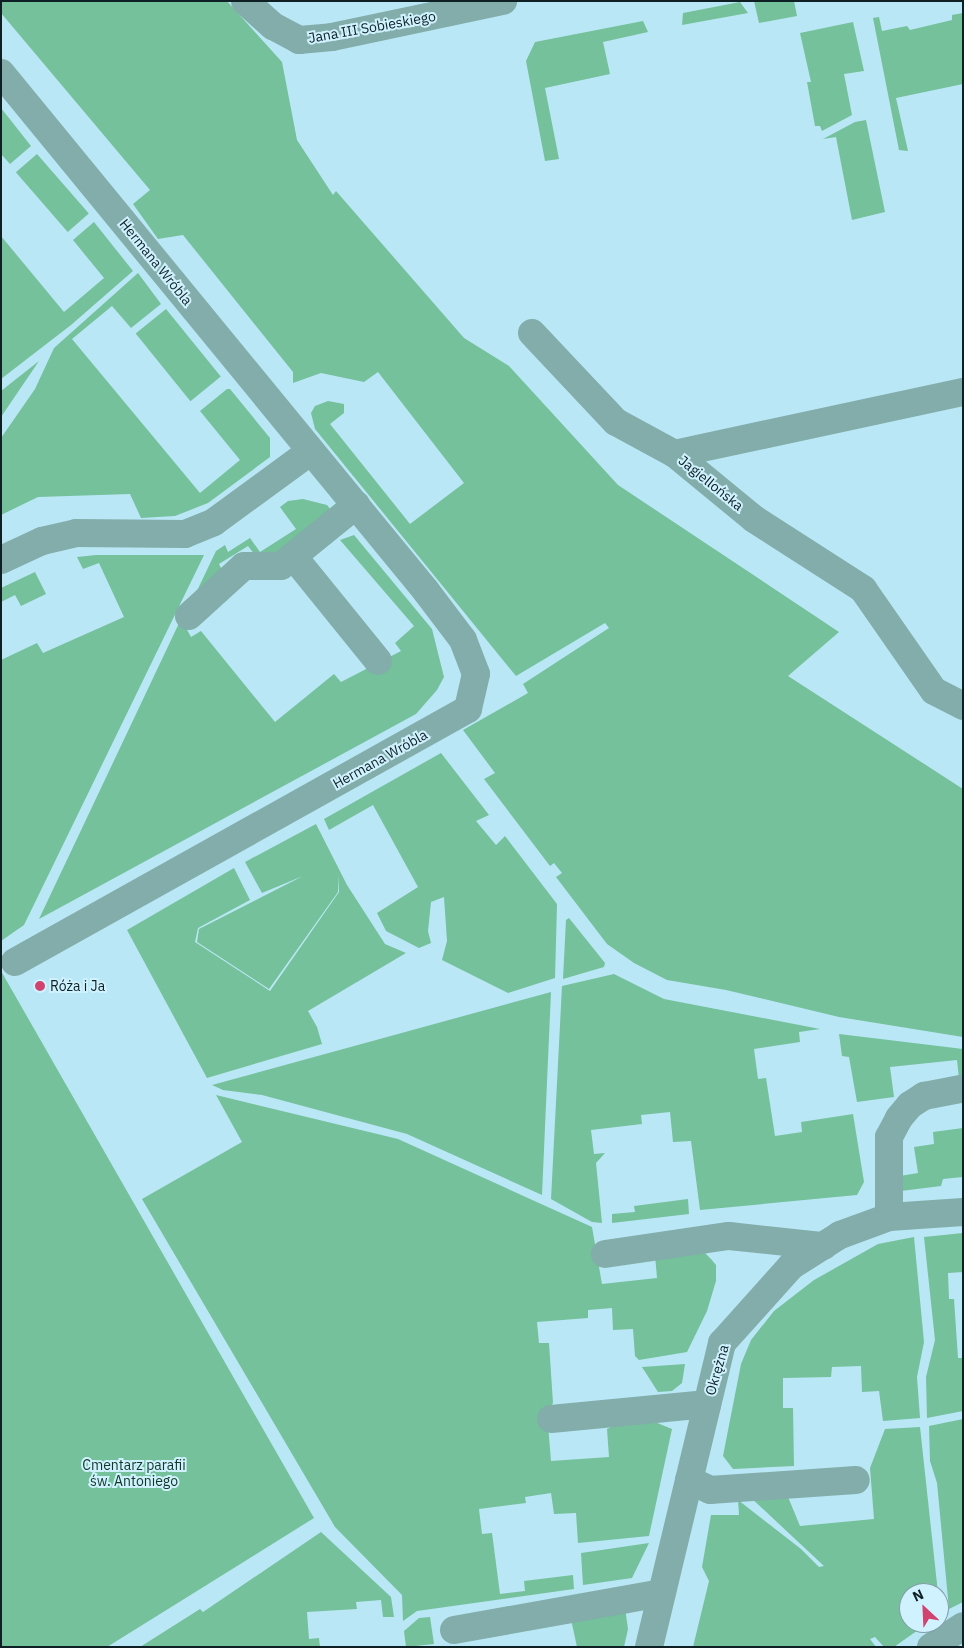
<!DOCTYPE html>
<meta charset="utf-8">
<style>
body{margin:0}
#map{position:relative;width:964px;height:1648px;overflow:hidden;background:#bae7f5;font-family:"IBM Plex Sans",sans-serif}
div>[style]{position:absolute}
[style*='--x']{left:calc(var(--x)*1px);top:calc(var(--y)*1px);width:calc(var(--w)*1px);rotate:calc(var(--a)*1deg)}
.green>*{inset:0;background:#74c19b;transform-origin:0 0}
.minor>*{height:28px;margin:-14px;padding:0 14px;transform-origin:14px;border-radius:14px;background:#82adaa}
.dots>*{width:14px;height:14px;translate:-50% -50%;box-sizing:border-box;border:2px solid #cff2fe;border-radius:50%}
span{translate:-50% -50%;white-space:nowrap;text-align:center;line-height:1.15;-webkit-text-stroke:4px #cff2fe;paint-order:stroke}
.street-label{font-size:14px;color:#0f2025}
.poi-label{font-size:14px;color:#0f2025}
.left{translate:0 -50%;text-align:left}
.park-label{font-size:14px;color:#113726}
.frame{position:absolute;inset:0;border:2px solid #0f2025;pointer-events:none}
.north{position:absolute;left:899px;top:1583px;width:50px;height:50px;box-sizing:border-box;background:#cff2fe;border:1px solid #829ea7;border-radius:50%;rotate:335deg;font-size:14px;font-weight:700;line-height:20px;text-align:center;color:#0f2025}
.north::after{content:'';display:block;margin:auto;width:18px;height:22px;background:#d1436f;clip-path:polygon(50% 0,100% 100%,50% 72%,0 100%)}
</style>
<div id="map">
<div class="green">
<i style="clip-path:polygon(1px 1px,227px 1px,282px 62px,297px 140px,333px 195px,336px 191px,464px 338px,509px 366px,618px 485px,839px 632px,788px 676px,963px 789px,963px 1037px,839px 1017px,726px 990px,667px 980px,634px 963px,607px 944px,556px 877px,562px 873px,554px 863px,550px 866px,484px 779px,495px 773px,463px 730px,528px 693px,523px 684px,609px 628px,605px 623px,516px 676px,315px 429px,311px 413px,315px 406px,328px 401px,344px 404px,344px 413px,330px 424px,410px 524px,464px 483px,378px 372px,364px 382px,321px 373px,293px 383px,293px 372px,183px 235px,158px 239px,133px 204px,150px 190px,1px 13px)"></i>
<i style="clip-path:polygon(754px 1px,794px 1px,797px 16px,759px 23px)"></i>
<i style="clip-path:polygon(740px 2px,748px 13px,682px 25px,683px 13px)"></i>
<i style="clip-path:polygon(963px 13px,963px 84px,896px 98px,908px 151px,899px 150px,873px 18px,879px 17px,882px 31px,907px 26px,910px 30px,952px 20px,952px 15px)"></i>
<i style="clip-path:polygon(643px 21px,648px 32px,603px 42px,610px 74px,545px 88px,559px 159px,545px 161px,526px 61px,535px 42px)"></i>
<i style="clip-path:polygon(853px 22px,864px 71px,844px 74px,852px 115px,822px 131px,820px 126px,815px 126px,807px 82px,811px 82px,800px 33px)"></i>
<i style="clip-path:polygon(1px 108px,31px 146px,10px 164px,1px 154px)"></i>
<i style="clip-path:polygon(866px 120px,885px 212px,852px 220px,836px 137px,823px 139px,855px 122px)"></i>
<i style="left:37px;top:154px;width:79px;height:28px;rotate:49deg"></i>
<i style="clip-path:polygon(94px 222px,133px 271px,71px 325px,1px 379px,1px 236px,64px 312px,104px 278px,73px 240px)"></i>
<i style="clip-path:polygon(138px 273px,161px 304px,131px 328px,112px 306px,72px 339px,200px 493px,240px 460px,200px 411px,227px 389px,230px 389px,270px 438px,270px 457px,208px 503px,175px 516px,141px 518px,130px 494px,38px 497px,1px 515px,1px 438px,35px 389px,54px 348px)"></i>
<i style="left:166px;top:309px;width:87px;height:39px;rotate:51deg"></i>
<i style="clip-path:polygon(39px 361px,1px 417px,1px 391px)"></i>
<i style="clip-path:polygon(303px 499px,327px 505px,335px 515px,308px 542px,258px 559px,248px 546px,219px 564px,224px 574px,195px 595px,216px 551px,225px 545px,228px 552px,250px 538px,260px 552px,296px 529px,280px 507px,288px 501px)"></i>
<i style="clip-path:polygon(354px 535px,432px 629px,444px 677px,437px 690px,416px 714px,39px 919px,181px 619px,191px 637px,201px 631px,275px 722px,334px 674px,341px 682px,401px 651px,395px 643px,414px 626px,340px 540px)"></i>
<i style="clip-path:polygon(96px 555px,204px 555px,24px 925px,1px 941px,1px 660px,37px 643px,43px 653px,124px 617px,99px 563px,83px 569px,77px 557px)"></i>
<i style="clip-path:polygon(35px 572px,46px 594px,21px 606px,15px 595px,1px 602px,1px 588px)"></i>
<i style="clip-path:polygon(441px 753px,489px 815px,476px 821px,496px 845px,505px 836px,557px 904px,555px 978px,508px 993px,442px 960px,447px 941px,444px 897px,431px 902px,428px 931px,431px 943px,419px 948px,386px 931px,377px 913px,418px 887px,373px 805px,329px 830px,324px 819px)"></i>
<i style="clip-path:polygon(316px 824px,347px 885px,385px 944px,406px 953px,308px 1011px,317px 1027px,322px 1044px,207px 1078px,127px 930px,234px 868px,250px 900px,198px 928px,195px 942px,270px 991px,339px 892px,339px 875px,338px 892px,269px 989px,197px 942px,199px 929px,303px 876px,262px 893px,245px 862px)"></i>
<i style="clip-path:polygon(569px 918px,605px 963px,604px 967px,563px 979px,566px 920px)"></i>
<i style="clip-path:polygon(1px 971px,314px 1518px,107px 1647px,1px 1647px)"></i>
<i style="clip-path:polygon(614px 974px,664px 999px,820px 1029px,799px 1032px,800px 1042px,754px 1049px,758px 1079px,766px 1078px,775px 1136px,802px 1132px,801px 1122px,853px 1114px,864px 1182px,857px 1195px,700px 1210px,691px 1141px,673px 1142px,670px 1112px,641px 1115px,642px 1124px,591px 1130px,594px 1154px,605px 1153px,596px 1163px,602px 1223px,592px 1222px,551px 1199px,562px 986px)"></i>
<i style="clip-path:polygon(551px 992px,542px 1195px,407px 1134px,262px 1095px,223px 1090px,212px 1085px)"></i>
<i style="clip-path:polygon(839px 1034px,963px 1049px,963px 1085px,960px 1088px,957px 1060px,890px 1067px,894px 1097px,857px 1102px,849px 1057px,842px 1056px)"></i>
<i style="clip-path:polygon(216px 1095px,398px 1139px,592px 1227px,602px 1284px,657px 1278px,655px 1255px,705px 1253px,711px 1259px,716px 1265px,716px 1281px,707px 1311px,687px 1352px,639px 1360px,635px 1356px,633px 1329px,613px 1330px,612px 1308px,588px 1310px,588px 1318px,537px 1322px,539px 1343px,549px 1343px,553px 1403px,547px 1412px,551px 1461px,609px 1457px,607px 1429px,621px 1422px,650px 1420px,672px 1429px,649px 1536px,578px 1543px,576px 1513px,554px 1514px,551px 1493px,525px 1497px,526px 1503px,479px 1509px,482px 1534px,492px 1533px,500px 1594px,525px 1591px,524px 1581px,573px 1575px,574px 1589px,417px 1611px,403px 1621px,402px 1595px,335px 1527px,142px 1199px,242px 1142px)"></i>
<i style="clip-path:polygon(963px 1128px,963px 1177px,943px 1179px,941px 1186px,901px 1191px,894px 1177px,918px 1173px,914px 1147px,934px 1144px,933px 1132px)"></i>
<i style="clip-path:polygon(688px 1199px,689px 1214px,612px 1223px,612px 1214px,635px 1212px,634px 1206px)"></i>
<i style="clip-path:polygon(963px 1233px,963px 1272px,948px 1273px,949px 1299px,954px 1299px,958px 1358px,963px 1358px,963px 1411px,927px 1418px,926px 1377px,935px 1340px,924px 1237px)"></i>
<i style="clip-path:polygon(914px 1237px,924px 1342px,917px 1377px,920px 1418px,883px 1421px,879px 1391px,862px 1392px,861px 1366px,832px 1367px,831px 1377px,783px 1378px,783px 1408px,793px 1408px,794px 1466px,733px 1469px,723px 1456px,741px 1364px,751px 1340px,774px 1311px,814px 1280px,878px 1244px)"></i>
<i style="clip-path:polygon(685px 1364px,682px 1383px,672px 1391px,658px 1392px,642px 1367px)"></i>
<i style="clip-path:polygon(963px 1419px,963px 1602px,949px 1609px,937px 1483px,930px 1461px,929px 1426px)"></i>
<i style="clip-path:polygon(920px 1427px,938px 1593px,909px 1593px,909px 1623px,928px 1623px,894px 1647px,884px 1647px,875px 1637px,870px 1639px,876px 1647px,693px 1647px,709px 1581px,702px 1567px,711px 1515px,739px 1515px,738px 1500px,801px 1549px,819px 1567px,824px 1566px,748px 1495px,788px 1497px,800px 1526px,874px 1519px,870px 1468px,885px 1429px)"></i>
<i style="clip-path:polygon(321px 1532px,391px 1597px,394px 1617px,383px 1617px,381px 1600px,356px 1602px,357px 1609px,307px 1612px,309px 1639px,319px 1638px,320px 1647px,140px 1647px,200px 1609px,203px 1612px)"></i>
<i style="clip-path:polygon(649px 1543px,632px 1578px,583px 1585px,581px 1553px)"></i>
<i style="clip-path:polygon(625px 1608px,628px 1629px,624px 1647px,577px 1647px,571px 1619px)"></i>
<i style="clip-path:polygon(430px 1617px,434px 1644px,406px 1647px,404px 1631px,419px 1618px)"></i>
</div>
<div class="minor">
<i style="--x:245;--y:1;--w:38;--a:42"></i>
<i style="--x:273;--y:26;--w:30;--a:28"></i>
<i style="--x:299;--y:40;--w:33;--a:-5"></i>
<i style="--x:332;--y:37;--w:175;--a:-11.9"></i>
<i style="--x:1;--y:73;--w:670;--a:50.63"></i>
<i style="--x:426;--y:591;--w:61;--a:52.9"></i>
<i style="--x:463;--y:640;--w:36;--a:69"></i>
<i style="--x:476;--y:674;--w:36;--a:103"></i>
<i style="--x:468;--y:709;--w:519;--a:150.82"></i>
<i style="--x:532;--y:333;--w:122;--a:46.7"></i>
<i style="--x:616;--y:422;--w:67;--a:28.5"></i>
<i style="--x:963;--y:392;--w:295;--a:167.9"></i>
<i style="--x:675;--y:454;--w:102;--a:39.4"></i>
<i style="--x:754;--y:519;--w:130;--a:32.7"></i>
<i style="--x:863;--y:589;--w:124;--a:55.2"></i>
<i style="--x:934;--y:691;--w:33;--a:27"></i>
<i style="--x:293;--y:556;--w:135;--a:51"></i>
<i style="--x:1;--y:560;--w:45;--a:-24.9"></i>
<i style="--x:42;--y:541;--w:35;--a:-13"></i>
<i style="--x:76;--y:533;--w:109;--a:0.5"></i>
<i style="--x:185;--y:534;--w:31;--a:-22"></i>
<i style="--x:214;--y:522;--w:120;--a:-36.2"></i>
<i style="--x:189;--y:616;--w:74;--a:-42.3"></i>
<i style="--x:244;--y:566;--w:37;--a:0"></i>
<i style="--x:281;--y:566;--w:97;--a:-39.1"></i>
<i style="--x:889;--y:1217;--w:80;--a:-90"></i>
<i style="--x:889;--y:1137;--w:21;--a:-62"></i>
<i style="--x:899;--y:1118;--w:17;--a:-50"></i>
<i style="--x:910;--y:1105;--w:17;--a:-33"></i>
<i style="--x:924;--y:1096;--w:37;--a:-11"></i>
<i style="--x:605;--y:1254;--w:125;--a:-8.3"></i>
<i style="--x:729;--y:1236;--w:95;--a:6.1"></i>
<i style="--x:551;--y:1419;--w:157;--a:-5.5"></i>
<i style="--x:689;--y:1480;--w:23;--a:25"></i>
<i style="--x:710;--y:1490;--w:146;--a:-3.9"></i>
<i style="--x:454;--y:1630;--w:211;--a:-10.1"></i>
<i style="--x:649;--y:1647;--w:313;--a:-76.5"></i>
<i style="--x:722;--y:1343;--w:103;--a:-48.1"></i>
<i style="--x:791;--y:1266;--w:58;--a:-32.3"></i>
<i style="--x:840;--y:1235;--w:52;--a:-20.2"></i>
<i style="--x:889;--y:1217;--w:74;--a:-3.9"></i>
<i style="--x:931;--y:1647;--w:38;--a:-33"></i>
</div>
<div class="dots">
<i style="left:40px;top:986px;background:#d1436f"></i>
</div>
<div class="street-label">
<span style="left:372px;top:27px;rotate:-10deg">Jana III Sobieskiego</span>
<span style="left:156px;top:262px;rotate:51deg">Hermana Wróbla</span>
<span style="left:711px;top:483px;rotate:39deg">Jagiellońska</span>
<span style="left:380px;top:759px;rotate:-29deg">Hermana Wróbla</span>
<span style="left:717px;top:1370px;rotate:-74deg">Okrężna</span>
</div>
<div class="poi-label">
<span class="left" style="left:50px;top:986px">Róża i Ja</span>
</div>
<div class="park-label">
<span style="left:134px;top:1473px">Cmentarz parafii<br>św. Antoniego</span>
</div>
<div class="frame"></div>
<div class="north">N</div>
</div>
